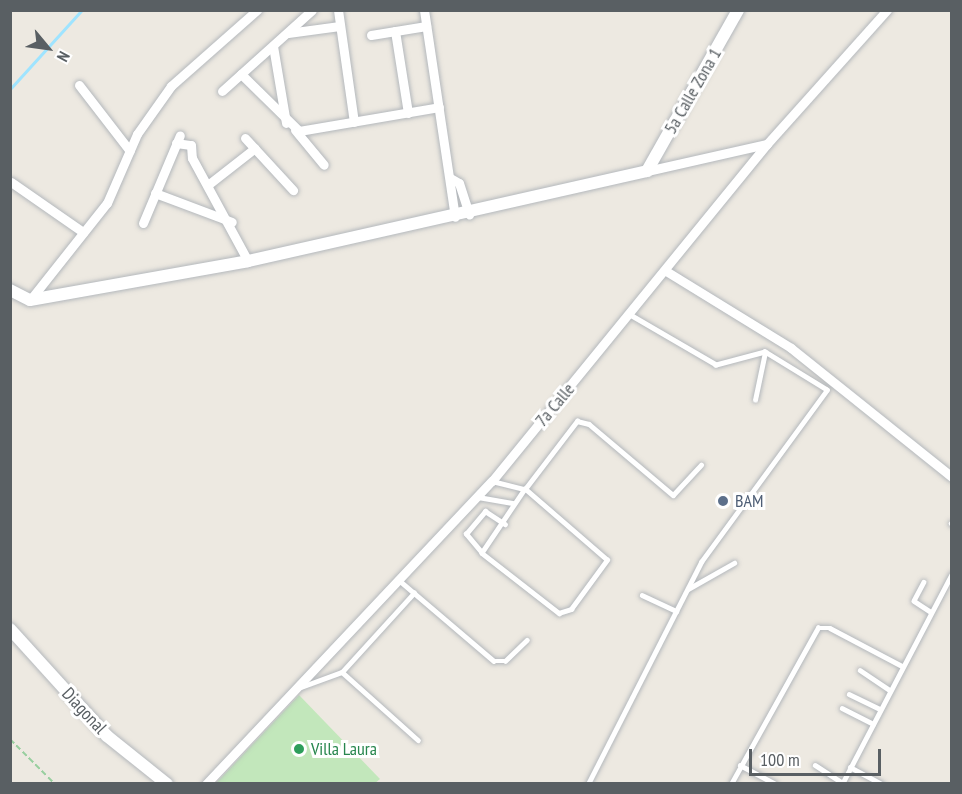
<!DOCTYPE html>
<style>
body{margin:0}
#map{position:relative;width:962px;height:794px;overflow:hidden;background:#ede9e1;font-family:"PT Sans Narrow",sans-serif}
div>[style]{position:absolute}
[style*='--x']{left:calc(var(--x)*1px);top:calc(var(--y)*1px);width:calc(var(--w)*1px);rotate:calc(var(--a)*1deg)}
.green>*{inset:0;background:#c2e7bb}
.stream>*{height:3px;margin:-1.5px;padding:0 1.5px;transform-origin:1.5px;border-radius:1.5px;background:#9fe4ff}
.path>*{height:1.5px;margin-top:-0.75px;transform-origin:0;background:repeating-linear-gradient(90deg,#98cf9f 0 6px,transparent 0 9px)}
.roads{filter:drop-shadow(0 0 2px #b4b8bc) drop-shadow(0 0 2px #b4b8bc)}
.lane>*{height:4.5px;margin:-2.25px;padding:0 2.25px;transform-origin:2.25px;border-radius:2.25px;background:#fff}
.street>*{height:9px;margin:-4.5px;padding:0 4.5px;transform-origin:4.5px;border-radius:4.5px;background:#fff}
.secondary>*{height:12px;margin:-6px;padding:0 6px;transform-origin:6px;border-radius:6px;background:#fff}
.dots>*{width:16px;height:16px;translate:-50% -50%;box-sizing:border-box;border:3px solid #fff;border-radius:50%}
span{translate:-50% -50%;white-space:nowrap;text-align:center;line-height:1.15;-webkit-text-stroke:6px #fff;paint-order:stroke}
.street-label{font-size:18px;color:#595f63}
.service-label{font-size:18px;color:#4e5e75}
.left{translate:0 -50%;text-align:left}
.leisure-label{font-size:18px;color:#27864d}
.frame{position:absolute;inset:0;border:12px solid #595f63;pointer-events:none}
.north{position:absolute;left:18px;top:18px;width:60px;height:60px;-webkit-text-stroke:4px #fff;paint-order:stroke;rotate:119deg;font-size:16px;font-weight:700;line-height:24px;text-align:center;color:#595f63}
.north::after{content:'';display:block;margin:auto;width:21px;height:27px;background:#595f63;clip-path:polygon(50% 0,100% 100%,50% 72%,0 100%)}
.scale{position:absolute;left:749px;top:749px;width:132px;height:27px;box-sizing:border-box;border:3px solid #595f63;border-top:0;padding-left:8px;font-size:18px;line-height:21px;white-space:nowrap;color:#595f63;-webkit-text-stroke:4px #fff;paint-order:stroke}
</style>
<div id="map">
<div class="green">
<i style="clip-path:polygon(299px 695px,380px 779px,374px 784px,216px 783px)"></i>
</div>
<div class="stream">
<i style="--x:10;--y:89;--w:107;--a:-47.7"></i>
</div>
<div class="path">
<i style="--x:10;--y:739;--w:64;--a:45"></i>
</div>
<div class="roads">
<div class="lane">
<i style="--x:755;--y:400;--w:49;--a:-78.2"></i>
<i style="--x:492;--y:481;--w:34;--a:14"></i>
<i style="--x:525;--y:489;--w:77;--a:123.9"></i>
<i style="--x:482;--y:553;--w:98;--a:37.9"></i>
<i style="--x:559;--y:613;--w:13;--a:-18"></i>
<i style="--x:571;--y:609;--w:61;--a:-53.7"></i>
<i style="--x:607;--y:560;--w:108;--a:-139.1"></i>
<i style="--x:525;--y:489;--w:86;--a:-52.6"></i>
<i style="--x:577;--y:421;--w:12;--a:14"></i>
<i style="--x:589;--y:424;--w:110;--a:40.2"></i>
<i style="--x:673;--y:495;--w:41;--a:-47"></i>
<i style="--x:478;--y:497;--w:36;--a:10"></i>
<i style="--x:951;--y:523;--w:1;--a:45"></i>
<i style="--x:482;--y:553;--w:25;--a:-130"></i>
<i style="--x:466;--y:534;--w:30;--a:-50"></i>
<i style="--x:485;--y:511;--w:24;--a:33"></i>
<i style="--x:400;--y:581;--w:123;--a:40.4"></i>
<i style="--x:494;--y:661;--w:11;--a:0"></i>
<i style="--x:505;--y:661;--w:30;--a:-44"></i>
<i style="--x:924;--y:582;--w:21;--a:118"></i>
<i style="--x:914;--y:601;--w:20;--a:33"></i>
<i style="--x:688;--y:589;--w:53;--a:-29.5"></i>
<i style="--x:642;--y:595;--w:38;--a:25"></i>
<i style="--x:860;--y:670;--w:36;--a:34"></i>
<i style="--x:342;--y:672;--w:102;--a:41.8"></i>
<i style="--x:301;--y:687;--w:44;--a:-20.1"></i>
<i style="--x:342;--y:672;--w:107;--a:-47.7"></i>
<i style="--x:849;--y:694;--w:34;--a:26"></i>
<i style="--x:842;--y:708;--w:35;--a:27"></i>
<i style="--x:740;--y:765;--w:40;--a:28"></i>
<i style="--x:815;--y:765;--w:33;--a:33"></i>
<i style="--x:850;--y:767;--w:36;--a:28"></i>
<i style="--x:588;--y:784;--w:249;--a:-63"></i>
<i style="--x:701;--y:562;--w:213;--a:-53.8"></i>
<i style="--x:827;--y:390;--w:73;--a:-148.5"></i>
<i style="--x:765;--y:352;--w:51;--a:165.1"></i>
<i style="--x:716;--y:365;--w:99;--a:-149.8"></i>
<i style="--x:731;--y:784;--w:179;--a:-60.9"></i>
<i style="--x:818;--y:628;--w:12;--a:0"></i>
<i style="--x:830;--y:628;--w:81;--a:27.8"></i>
<i style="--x:842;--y:784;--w:237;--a:-62.4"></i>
</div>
<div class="street">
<i style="--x:338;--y:10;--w:113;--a:81.9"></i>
<i style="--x:424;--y:10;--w:209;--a:81.5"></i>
<i style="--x:395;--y:31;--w:83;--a:81"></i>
<i style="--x:288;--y:33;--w:52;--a:-7.7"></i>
<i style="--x:371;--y:35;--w:56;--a:-9.3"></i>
<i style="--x:273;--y:46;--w:78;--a:80.4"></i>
<i style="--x:241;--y:74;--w:81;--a:44.5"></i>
<i style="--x:299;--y:131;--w:142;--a:-9.7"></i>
<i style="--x:79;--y:85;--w:83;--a:52.3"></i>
<i style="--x:222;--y:91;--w:121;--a:-42"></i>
<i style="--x:295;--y:130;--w:45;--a:50.4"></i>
<i style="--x:245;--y:138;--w:71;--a:47.3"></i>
<i style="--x:176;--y:143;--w:15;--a:8"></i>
<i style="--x:191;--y:145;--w:13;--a:86"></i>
<i style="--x:192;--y:158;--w:117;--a:61.5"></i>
<i style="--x:647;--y:171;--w:123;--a:-12.7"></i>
<i style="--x:450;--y:178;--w:10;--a:29"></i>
<i style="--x:459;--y:183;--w:33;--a:72"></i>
<i style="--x:11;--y:182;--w:88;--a:34.8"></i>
<i style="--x:209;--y:184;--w:58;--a:-38"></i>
<i style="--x:155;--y:193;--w:82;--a:20.6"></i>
<i style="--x:143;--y:223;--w:95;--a:-67.2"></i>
<i style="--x:666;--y:271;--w:147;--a:31.6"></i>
<i style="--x:791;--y:348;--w:206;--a:38.7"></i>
<i style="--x:30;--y:300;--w:124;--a:-51.6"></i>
<i style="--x:107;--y:203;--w:75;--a:-66.5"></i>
<i style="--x:137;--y:134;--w:59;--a:-54.7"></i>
<i style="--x:171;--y:86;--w:115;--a:-41.5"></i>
<i style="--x:206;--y:784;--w:417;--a:-46.7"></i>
<i style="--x:492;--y:481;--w:435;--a:-50.8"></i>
<i style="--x:767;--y:144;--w:180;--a:-48.2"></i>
</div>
<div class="secondary">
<i style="--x:10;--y:290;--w:22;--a:27"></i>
<i style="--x:30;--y:300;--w:221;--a:-10.1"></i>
<i style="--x:248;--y:261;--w:409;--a:-12.7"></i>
<i style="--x:647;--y:171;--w:185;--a:-60.5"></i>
<i style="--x:10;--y:629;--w:144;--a:47.8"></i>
<i style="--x:107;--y:736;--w:77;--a:38.7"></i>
</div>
</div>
<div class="dots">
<i style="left:723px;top:501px;background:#5c6f8a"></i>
<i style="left:299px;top:749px;background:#2e9e5b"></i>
</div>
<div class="street-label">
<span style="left:693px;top:91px;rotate:-60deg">5a Calle Zona 1</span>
<span style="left:555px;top:405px;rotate:-50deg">7a Calle</span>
<span style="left:84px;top:711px;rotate:47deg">Diagonal</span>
</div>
<div class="service-label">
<span class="left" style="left:735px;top:501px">BAM</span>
</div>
<div class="leisure-label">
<span class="left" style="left:311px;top:749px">Villa Laura</span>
</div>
<div class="frame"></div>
<div class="north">N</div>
<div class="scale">100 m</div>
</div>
